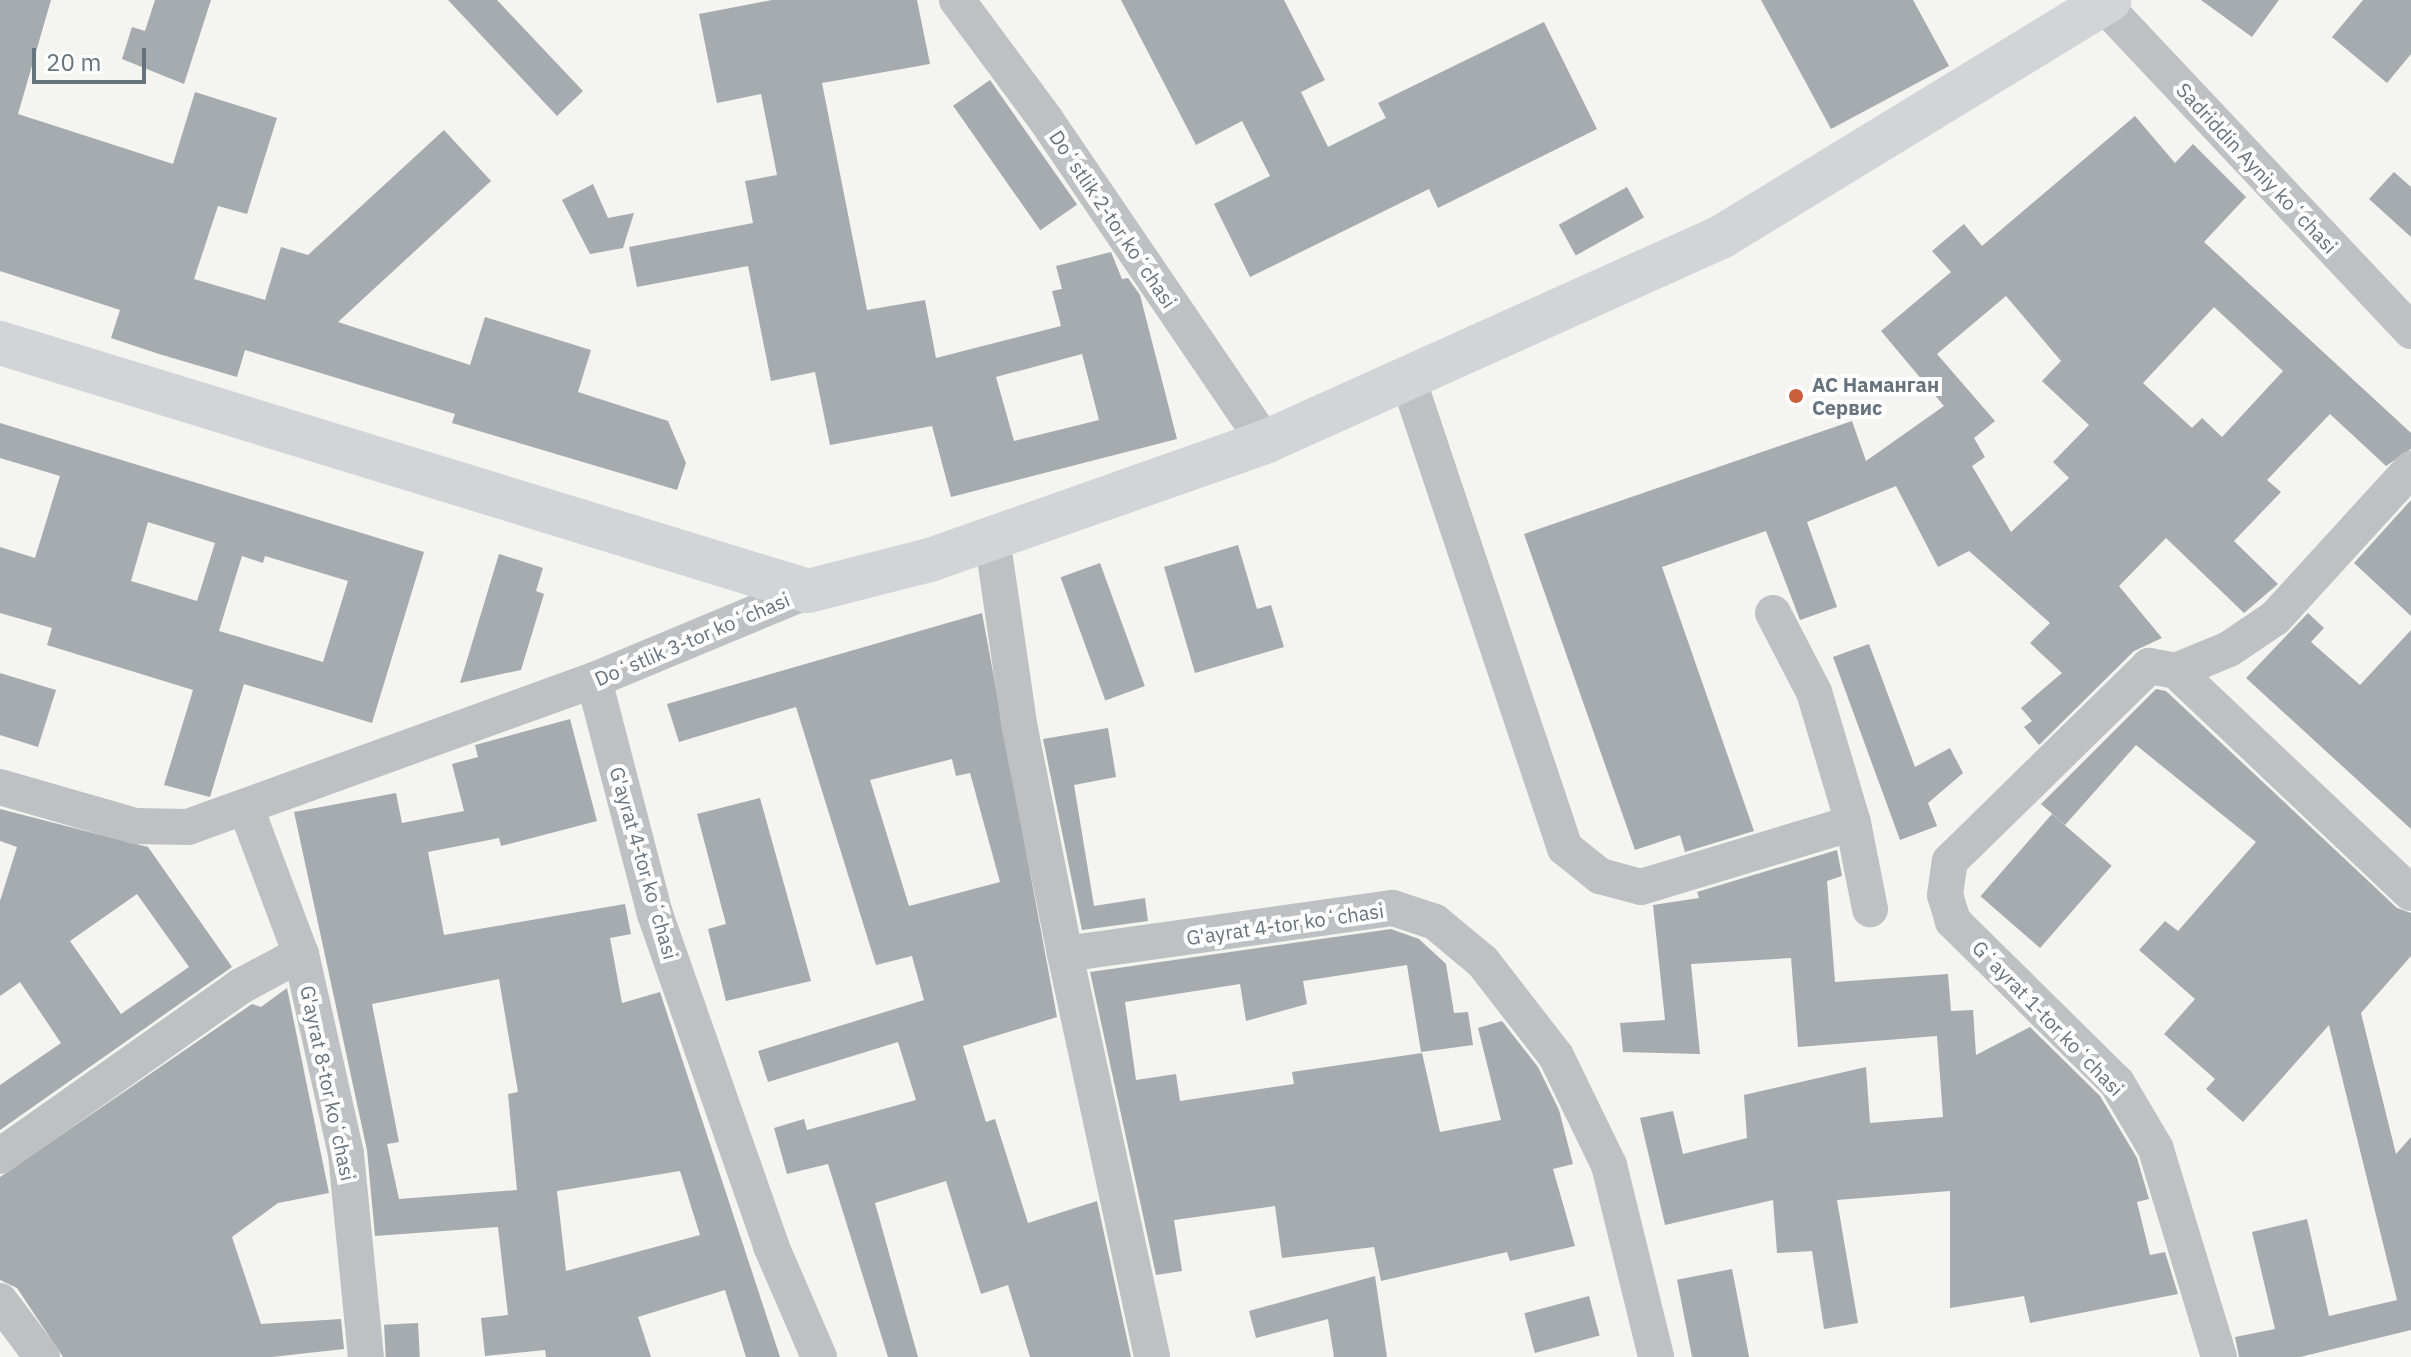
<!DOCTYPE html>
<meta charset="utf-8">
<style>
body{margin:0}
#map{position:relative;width:2411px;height:1357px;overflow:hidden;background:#f4f4f0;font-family:"IBM Plex Sans",sans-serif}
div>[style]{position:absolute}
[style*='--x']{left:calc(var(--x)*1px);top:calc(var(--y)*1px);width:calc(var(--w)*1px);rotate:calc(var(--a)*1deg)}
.building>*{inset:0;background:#a5abaf;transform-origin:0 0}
.street>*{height:36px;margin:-18px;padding:0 18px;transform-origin:18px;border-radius:18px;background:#bec1c3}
.secondary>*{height:44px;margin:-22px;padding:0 22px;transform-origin:22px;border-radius:22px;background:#d2d5d8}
.dots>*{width:22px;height:22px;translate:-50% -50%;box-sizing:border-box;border:4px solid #fff;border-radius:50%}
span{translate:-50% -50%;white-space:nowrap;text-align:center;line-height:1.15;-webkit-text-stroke:8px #fff;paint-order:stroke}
.street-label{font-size:20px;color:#67737d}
.poi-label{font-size:20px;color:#67737d;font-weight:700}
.left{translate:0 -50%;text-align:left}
.scale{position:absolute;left:32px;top:48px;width:114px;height:36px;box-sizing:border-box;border:4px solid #67737d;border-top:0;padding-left:10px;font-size:24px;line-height:28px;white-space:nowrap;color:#67737d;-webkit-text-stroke:6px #fff;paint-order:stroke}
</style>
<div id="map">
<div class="building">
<i style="clip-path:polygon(0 0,51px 0,18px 114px,173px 164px,195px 92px,277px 118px,247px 214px,218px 206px,194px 279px,265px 300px,281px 247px,308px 255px,444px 130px,491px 181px,338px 322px,470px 365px,485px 317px,591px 350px,578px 392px,668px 421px,686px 463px,677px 490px,452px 423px,455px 414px,245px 350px,237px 377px,159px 354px,111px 338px,120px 310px,0 271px)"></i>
<i style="clip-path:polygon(155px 0,211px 0,184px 84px,122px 59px,132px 27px,145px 31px)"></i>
<i style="clip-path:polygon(448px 0,497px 0,583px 91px,557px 116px)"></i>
<i style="clip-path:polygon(evenodd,772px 0,917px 0,930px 64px,822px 83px,867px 310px,925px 300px,936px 358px,1061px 326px,1052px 291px,1062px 289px,1056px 266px,1111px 252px,1122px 279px,1128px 278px,1140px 295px,1177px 439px,951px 497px,932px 426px,830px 445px,815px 372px,771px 381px,748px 266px,637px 287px,629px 247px,753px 223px,745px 181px,777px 175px,761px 94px,717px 103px,699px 14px,772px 0,1082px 354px,1099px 420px,1014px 441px,996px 377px,1082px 354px)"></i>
<i style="clip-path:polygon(1121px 0,1284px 0,1325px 80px,1301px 92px,1328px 147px,1386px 118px,1378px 103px,1544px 22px,1597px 129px,1438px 208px,1429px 189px,1250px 277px,1214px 204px,1270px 176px,1242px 121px,1196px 145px)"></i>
<i style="clip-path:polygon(1761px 0,1913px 0,1949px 66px,1831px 129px)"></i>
<i style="clip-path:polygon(2201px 0,2279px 0,2252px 37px)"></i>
<i style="clip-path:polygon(2363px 0,2411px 0,2411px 54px,2387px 83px,2332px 37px)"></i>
<i style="left:990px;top:80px;width:152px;height:45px;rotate:55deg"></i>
<i style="clip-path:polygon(evenodd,2135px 116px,2175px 163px,2193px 144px,2246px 197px,2204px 242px,2411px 433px,2411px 449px,2386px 466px,2330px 414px,2267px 480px,2281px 492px,2234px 541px,2278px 584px,2244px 613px,2166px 538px,2119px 586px,2162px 638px,2134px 651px,2039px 745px,2024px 727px,2032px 721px,2021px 708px,2062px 673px,2030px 643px,2050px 623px,1969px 551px,1938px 567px,1896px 486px,1807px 522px,1837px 607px,1800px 620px,1766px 531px,1662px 567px,1754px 831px,1685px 852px,1680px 835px,1635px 850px,1524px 534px,1852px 421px,1866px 461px,1944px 406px,1881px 331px,1951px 272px,1932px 251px,1964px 224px,1982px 246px,2135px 116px,2006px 296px,2061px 361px,2042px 381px,2089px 425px,2053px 462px,2069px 478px,2011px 532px,1972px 466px,1985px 457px,1974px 438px,1995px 421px,1937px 354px,2006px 296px,2135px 116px,2214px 307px,2283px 371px,2222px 437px,2202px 418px,2192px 428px,2143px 383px,2214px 307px)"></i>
<i style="clip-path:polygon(2394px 172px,2411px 187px,2411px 237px,2369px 199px)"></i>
<i style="clip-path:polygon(593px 184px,608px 218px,634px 213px,623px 248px,590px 254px,562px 200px)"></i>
<i style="left:1627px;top:187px;width:35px;height:78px;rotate:61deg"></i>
<i style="clip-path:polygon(evenodd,0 423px,424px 552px,372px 723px,244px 684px,210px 797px,164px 785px,193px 690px,47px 645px,52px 628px,0 613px,0 547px,35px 558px,60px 476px,0 458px,0 423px,148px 522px,215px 543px,197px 601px,131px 581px,148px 522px,0 423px,242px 556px,263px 563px,265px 556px,348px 581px,323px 662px,219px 631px,242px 556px)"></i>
<i style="clip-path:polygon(2411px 500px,2411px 616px,2354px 563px)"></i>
<i style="clip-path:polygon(1238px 545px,1257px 609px,1271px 605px,1284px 647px,1195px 673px,1164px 567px)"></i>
<i style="clip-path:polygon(499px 554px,543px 568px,536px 591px,544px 594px,521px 670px,460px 683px)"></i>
<i style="left:1100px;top:563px;width:131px;height:42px;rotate:70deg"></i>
<i style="clip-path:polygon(evenodd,982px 613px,1057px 1017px,963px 1046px,986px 1122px,995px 1119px,1028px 1223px,1097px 1201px,1131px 1357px,1030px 1357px,1008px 1285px,981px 1294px,946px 1181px,875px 1203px,918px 1357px,888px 1357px,828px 1164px,787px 1174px,774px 1128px,804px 1119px,807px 1130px,916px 1100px,898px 1042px,768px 1082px,758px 1051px,924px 1000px,912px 956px,876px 965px,796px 707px,679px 742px,667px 704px,982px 613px,952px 759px,956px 776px,970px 773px,1000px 882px,909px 906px,870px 780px,952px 759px)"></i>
<i style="clip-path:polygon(2308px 613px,2324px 628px,2311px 642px,2360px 685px,2411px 630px,2411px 829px,2246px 678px)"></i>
<i style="clip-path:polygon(1869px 644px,1915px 767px,1950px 748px,1963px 773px,1928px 803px,1937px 826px,1900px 840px,1833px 657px)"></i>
<i style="clip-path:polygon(0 673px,56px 690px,38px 747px,0 735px)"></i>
<i style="clip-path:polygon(2156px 689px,2166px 691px,2397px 908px,2411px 913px,2411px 956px,2361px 1013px,2396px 1154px,2411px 1137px,2411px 1330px,2300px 1357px,2239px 1357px,2235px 1337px,2275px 1329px,2252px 1232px,2307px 1219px,2329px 1316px,2397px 1300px,2329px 1025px,2243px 1122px,2206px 1089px,2215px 1079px,2164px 1034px,2195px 999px,2139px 950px,2165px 921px,2178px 931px,2256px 842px,2136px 745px,2065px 825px,2041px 804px)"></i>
<i style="clip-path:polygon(evenodd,570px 719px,597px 821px,501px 846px,499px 838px,428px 852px,444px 935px,625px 904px,631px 934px,610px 938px,622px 1003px,660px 992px,780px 1357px,746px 1357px,725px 1290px,638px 1317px,651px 1357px,546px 1357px,545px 1350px,485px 1356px,481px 1318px,508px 1315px,498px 1227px,375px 1236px,367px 1150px,294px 812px,396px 793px,402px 823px,464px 811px,452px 764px,478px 757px,475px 745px,570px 719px,499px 979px,518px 1092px,508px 1094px,517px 1190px,399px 1199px,387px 1144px,399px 1142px,372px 1004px,499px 979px,570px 719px,680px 1171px,700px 1235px,566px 1271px,557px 1191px,680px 1171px)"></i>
<i style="clip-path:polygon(1108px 728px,1116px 777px,1074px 785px,1094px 906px,1145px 898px,1148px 921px,1082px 930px,1043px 739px)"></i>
<i style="clip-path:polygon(760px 798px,811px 981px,726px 1001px,708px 929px,726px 924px,697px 814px)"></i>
<i style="clip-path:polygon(evenodd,0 809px,148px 847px,232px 967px,0 1130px,0 1085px,61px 1043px,20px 982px,0 996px,0 901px,17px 847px,0 841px,0 809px,137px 894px,189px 967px,121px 1014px,70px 941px,137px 894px)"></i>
<i style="left:2052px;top:814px;width:79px;height:109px;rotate:41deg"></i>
<i style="clip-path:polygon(1837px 850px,1842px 876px,1827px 881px,1835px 982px,1948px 974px,1951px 1011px,1973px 1010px,1976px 1055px,2030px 1027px,2100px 1096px,2137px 1158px,2149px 1199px,2137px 1202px,2150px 1255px,2165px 1252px,2178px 1294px,2030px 1323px,2024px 1296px,1950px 1308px,1950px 1191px,1837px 1200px,1858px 1323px,1824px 1329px,1812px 1251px,1777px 1253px,1773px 1200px,1665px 1225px,1640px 1118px,1673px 1111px,1683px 1154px,1747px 1138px,1744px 1095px,1866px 1067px,1870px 1123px,1943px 1117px,1937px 1036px,1798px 1047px,1791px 958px,1691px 964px,1700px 1054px,1623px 1052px,1620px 1023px,1665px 1020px,1653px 905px,1699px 898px,1697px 892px)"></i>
<i style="clip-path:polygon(1391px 929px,1419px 939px,1446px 964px,1454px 1013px,1468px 1012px,1473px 1045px,1421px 1052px,1407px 965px,1303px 981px,1307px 1004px,1246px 1021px,1240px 984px,1125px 1002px,1136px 1080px,1176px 1074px,1180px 1101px,1294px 1084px,1292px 1072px,1422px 1053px,1440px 1132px,1501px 1120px,1478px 1028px,1502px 1021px,1538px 1067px,1559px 1110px,1573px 1164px,1553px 1169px,1575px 1246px,1510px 1261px,1507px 1252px,1381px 1281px,1374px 1247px,1282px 1258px,1275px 1206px,1174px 1220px,1182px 1271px,1156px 1275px,1090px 972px)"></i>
<i style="clip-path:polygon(287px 988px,329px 1193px,278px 1203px,232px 1237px,261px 1324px,341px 1319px,344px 1349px,272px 1357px,63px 1357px,17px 1288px,0 1280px,0 1177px,252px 1004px,261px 1007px)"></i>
<i style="left:1732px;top:1269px;width:90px;height:56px;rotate:79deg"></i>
<i style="clip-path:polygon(1375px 1276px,1387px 1357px,1334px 1357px,1328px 1319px,1256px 1338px,1249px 1311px)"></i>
<i style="left:1589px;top:1296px;width:41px;height:67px;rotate:75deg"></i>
<i style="left:418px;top:1323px;width:34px;height:34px;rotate:87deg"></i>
</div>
<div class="street">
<i style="--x:957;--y:0;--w:149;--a:53.4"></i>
<i style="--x:1046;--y:120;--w:389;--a:55.8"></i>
<i style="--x:2104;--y:5;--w:448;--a:46.7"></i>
<i style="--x:1407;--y:376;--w:498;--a:71.5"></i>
<i style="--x:1565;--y:848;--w:45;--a:38.7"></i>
<i style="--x:1600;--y:876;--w:42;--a:15"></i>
<i style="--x:1641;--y:887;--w:221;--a:-16.8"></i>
<i style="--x:1853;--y:823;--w:88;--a:78.8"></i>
<i style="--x:992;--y:538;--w:193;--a:81.7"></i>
<i style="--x:1020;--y:729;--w:229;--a:78.7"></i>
<i style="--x:1065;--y:954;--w:331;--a:-8"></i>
<i style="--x:1393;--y:908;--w:44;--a:18.4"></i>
<i style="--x:1435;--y:922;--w:62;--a:39.8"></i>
<i style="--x:1483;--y:962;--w:119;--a:52.2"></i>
<i style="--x:1556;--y:1056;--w:121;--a:64.1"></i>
<i style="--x:1609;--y:1165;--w:198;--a:76.2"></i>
<i style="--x:1773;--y:613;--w:89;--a:62.6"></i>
<i style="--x:1814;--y:692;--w:137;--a:73.4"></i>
<i style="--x:2176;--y:671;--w:323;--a:43.4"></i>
<i style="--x:594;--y:680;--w:242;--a:75.4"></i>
<i style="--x:655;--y:914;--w:352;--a:70.7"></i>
<i style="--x:771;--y:1246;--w:121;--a:66.6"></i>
<i style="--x:0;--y:787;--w:141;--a:16.1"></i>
<i style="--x:135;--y:826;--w:53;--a:1.1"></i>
<i style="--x:188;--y:827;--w:432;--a:-19.9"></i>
<i style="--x:594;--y:680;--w:232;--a:-22.6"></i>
<i style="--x:246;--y:808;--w:156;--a:69.4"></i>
<i style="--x:301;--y:954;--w:205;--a:77.3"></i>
<i style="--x:346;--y:1154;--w:204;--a:84.4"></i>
<i style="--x:1065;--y:954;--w:412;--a:77.8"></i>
<i style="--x:0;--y:1156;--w:295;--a:-35.2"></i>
<i style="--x:241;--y:986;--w:68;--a:-28.1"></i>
<i style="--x:0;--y:1301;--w:70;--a:53.1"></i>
<i style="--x:2219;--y:1357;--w:217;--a:-106.9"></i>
<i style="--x:2156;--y:1149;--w:77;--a:-120.6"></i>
<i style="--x:2117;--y:1083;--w:231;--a:-135.4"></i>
<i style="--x:1953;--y:921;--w:27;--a:-107"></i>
<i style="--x:1945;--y:895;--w:34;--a:-82"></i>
<i style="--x:1950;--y:861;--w:279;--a:-44.4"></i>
<i style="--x:2149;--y:666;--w:27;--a:10"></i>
<i style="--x:2176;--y:671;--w:57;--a:-22.5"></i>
<i style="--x:2229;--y:649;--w:55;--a:-34"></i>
<i style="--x:2275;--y:618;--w:202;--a:-47.6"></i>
</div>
<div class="secondary">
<i style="--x:0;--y:343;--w:845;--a:17.06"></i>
<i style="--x:808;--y:591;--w:126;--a:-14.3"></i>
<i style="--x:930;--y:560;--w:355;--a:-19.4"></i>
<i style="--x:1265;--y:442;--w:500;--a:-24.2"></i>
<i style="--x:1721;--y:237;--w:455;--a:-31.4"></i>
</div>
<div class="dots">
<i style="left:1796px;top:396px;background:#ca5e3a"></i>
</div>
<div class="street-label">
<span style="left:2257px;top:168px;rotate:47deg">Sadriddin Ayniy koʻchasi</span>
<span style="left:1113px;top:219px;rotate:56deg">Doʻstlik 2-tor koʻchasi</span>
<span style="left:692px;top:639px;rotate:-23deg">Doʻstlik 3-tor koʻchasi</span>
<span style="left:644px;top:863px;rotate:74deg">G'ayrat 4-tor koʻchasi</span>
<span style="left:1285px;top:924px;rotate:-8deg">G'ayrat 4-tor koʻchasi</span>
<span style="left:2048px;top:1018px;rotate:46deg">Gʻayrat 1-tor koʻchasi</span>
<span style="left:328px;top:1083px;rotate:78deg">G'ayrat 8-tor koʻchasi</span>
</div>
<div class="poi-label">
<span class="left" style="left:1812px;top:396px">АС Наманган<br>Сервис</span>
</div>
<div class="scale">20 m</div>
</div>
